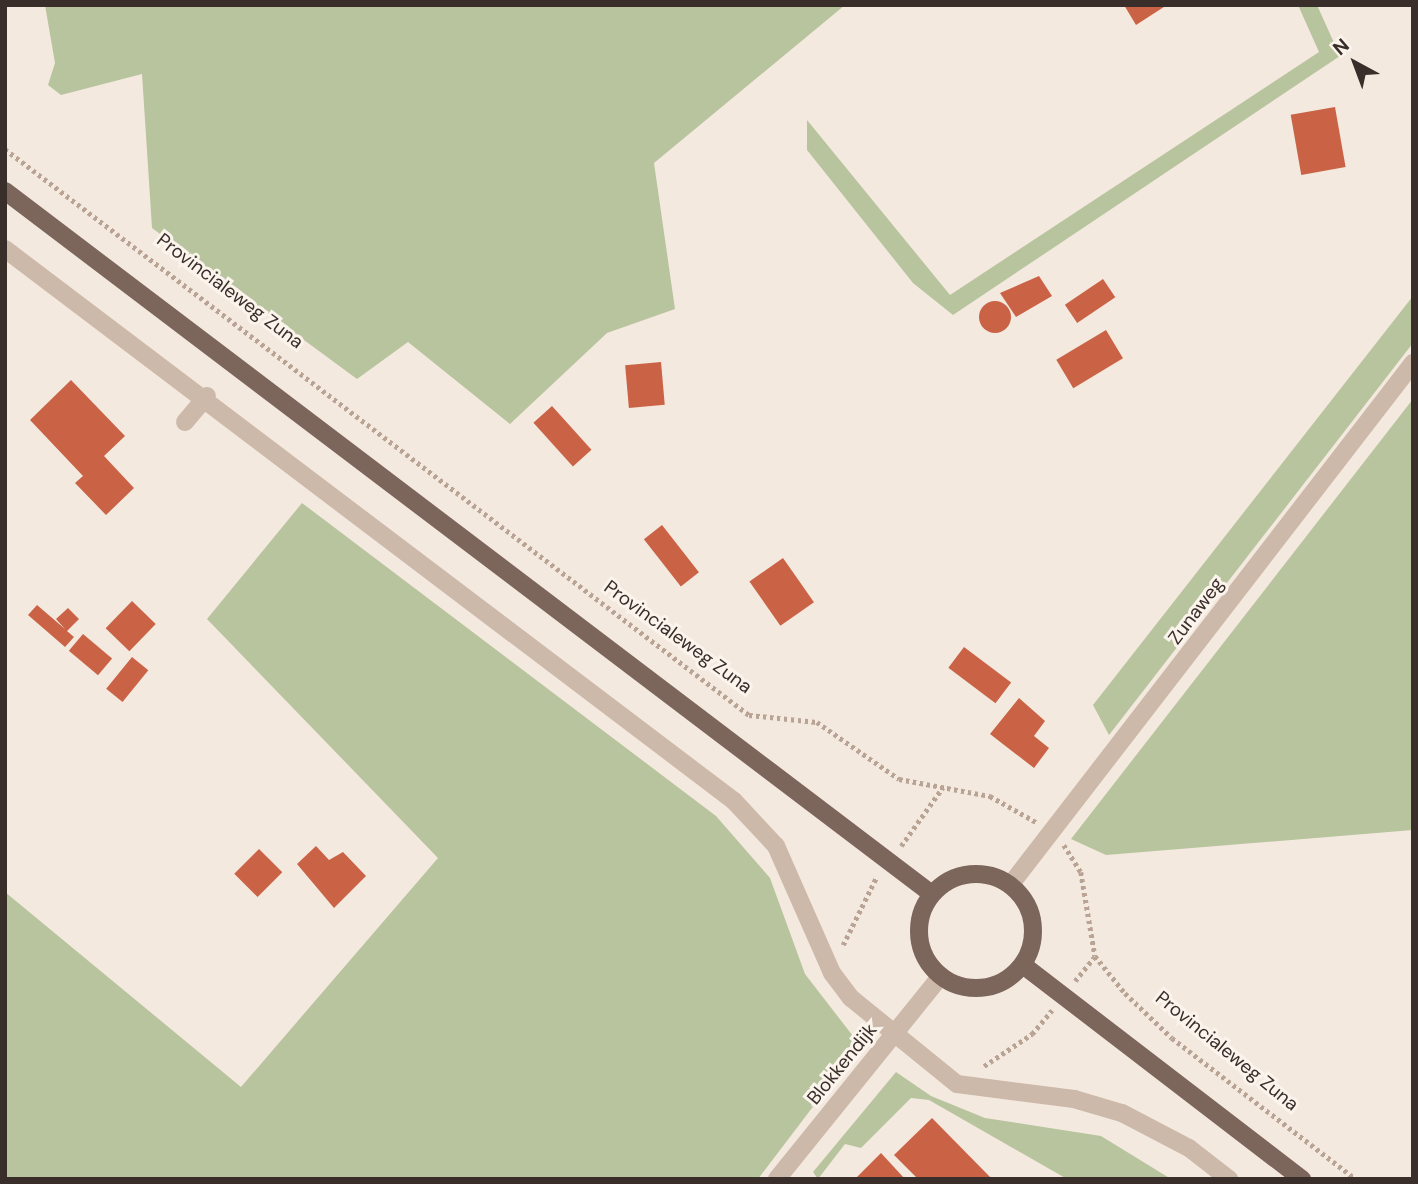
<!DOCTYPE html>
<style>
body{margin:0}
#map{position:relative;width:1418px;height:1184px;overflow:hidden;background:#f4e9df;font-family:"DM Sans",sans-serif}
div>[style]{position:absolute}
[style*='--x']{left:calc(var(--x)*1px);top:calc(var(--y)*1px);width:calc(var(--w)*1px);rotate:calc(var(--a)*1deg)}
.green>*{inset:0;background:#b8c49e}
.building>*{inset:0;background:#ca6346;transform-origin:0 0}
.round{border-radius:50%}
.path>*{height:4.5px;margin-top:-2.25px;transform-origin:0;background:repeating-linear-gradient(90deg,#b9a394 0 3.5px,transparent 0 7px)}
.minor>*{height:18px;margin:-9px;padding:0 9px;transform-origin:9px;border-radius:9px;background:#cdb9aa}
.major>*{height:18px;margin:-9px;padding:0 9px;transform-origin:9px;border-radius:9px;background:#7c655a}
.major>.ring{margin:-9px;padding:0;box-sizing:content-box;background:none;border:18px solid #7c655a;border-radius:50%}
span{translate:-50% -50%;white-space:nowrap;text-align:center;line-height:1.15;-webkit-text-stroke:6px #fbf4ec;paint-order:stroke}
.street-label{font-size:19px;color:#3a2e2a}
.frame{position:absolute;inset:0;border:7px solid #3a2e2a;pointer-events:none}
.north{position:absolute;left:1320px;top:28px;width:70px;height:70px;-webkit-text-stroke:5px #fbf4ec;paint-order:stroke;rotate:319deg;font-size:19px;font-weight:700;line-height:28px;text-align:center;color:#3a2e2a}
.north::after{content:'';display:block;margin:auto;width:24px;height:32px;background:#3a2e2a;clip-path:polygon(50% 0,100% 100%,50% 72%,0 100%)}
</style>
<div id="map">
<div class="green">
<i style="clip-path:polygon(45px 5px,845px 5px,654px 163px,675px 309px,607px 333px,510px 424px,408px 342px,357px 379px,152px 228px,142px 74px,61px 95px,48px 85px,55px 63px)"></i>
<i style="clip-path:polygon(1298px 5px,1317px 5px,1340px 56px,953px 315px,913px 283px,807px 150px,807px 120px,950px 295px,1319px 52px)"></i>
<i style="clip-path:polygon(1413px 296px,1413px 343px,1109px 735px,1093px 705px)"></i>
<i style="clip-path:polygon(1413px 399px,1413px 830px,1106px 855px,1071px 839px)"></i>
<i style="clip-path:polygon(302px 503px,716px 816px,770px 878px,805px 974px,856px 1040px,853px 1054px,758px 1179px,5px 1179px,5px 892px,241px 1087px,438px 858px,207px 619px)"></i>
<i style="clip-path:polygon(896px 1072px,931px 1096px,985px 1118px,1101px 1136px,1171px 1179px,1067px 1179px,929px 1100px,911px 1098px,861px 1148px,845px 1144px,818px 1179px,813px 1172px)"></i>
</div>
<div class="building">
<i style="clip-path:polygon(1124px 5px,1167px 5px,1136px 25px)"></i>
<i style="left:1335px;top:107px;width:61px;height:45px;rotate:80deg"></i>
<i style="clip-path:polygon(1039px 276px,1052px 296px,1016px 317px,1000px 293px)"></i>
<i style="left:1103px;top:279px;width:22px;height:46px;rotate:56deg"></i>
<i class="round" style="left:979px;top:301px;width:32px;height:32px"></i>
<i style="left:1106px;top:330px;width:33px;height:58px;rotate:59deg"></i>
<i style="left:661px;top:362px;width:43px;height:36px;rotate:85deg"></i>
<i style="clip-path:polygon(71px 380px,125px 436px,104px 456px,134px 488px,106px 515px,75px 483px,83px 476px,30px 420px)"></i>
<i style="left:552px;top:406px;width:59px;height:25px;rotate:48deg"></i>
<i style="left:662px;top:525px;width:60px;height:23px;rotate:52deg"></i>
<i style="left:783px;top:558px;width:54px;height:41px;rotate:55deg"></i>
<i style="left:132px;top:601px;width:33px;height:38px;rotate:44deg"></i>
<i style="clip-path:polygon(37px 605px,65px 629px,56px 619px,68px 608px,79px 619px,67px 631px,74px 637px,65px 647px,28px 615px)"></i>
<i style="left:83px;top:634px;width:38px;height:22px;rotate:40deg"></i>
<i style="left:964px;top:647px;width:59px;height:26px;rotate:37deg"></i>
<i style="left:132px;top:657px;width:21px;height:41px;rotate:39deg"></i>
<i style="clip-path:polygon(1019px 698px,1045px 721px,1034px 736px,1049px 748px,1034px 768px,990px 734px)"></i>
<i style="clip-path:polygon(316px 846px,329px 860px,343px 852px,366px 876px,334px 908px,297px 864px)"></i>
<i style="left:259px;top:849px;width:33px;height:35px;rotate:45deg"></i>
<i style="clip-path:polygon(932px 1118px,992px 1179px,918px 1179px,894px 1155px)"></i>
<i style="clip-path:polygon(881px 1153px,905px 1179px,855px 1179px)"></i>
</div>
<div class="path">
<i style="--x:5;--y:149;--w:935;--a:37.26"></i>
<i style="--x:749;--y:715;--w:68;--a:5.9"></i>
<i style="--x:817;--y:722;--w:100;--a:34.8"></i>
<i style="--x:899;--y:779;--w:93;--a:10.6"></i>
<i style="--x:990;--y:796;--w:53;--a:29.5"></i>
<i style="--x:1064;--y:845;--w:32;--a:58"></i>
<i style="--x:1081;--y:872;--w:85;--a:80.5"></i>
<i style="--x:1095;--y:956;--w:48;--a:51"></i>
<i style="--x:1125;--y:993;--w:65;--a:43.8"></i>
<i style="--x:1172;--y:1038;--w:232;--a:37.5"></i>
<i style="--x:901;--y:846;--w:72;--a:-54.6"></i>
<i style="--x:843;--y:945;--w:75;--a:-63.8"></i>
<i style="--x:1075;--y:981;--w:32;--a:-51"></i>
<i style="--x:984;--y:1066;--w:58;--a:-33.7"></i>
<i style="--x:1032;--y:1034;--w:31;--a:-50"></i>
</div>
<div class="minor">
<i style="--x:5;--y:249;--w:914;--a:37.13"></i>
<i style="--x:734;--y:801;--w:62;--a:47"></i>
<i style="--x:776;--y:846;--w:139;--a:66.2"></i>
<i style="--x:832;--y:973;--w:31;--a:53"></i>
<i style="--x:851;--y:998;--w:136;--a:39.1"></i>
<i style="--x:957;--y:1084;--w:118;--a:7.3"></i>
<i style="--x:1074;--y:1099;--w:50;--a:16.3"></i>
<i style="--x:1122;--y:1113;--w:76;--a:27.6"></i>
<i style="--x:1189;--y:1148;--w:51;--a:37.8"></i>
<i style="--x:185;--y:422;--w:34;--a:-50"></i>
<i style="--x:1011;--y:884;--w:658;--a:-52.35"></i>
<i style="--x:777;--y:1179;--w:261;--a:-51.1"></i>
</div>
<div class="major">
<i style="--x:5;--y:191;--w:1163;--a:37.18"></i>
<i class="ring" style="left:919px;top:874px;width:96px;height:96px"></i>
<i style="--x:1023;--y:965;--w:352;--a:37.5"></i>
</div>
<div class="street-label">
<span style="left:230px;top:291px;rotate:37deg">Provincialeweg Zuna</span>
<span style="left:1196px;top:611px;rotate:-53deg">Zunaweg</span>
<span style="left:678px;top:637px;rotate:36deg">Provincialeweg Zuna</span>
<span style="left:1227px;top:1051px;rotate:39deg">Provincialeweg Zuna</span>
<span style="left:842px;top:1064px;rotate:-51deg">Blokkendijk</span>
</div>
<div class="frame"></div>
<div class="north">N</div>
</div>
